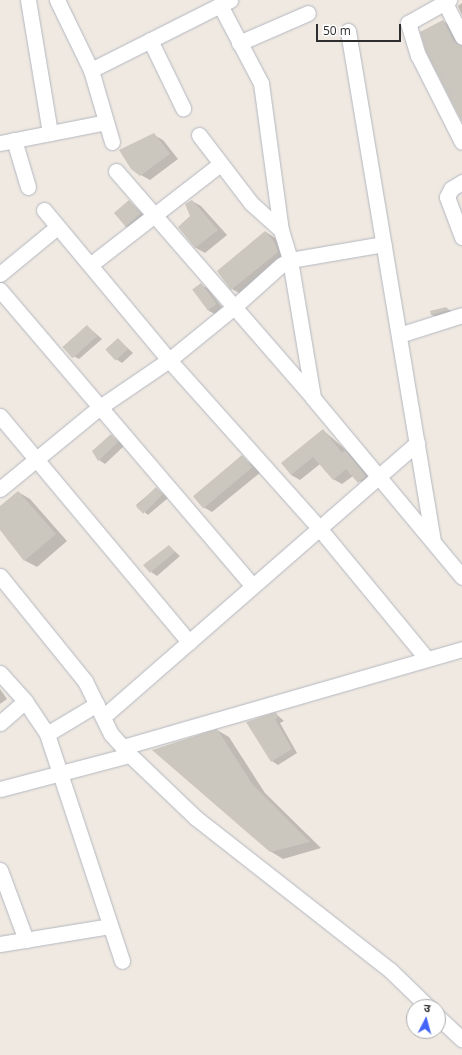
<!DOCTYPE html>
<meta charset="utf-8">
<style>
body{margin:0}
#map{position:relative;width:462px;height:1055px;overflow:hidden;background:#efe9e1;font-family:"Open Sans","Noto Sans Devanagari",sans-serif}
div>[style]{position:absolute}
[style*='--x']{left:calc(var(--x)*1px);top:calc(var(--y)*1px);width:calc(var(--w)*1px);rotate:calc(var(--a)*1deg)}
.shadow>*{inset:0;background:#0003}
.building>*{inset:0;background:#cbc7bf;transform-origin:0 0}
.roads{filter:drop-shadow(0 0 1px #b4b7c1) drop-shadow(0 0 1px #b4b7c1)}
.minor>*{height:15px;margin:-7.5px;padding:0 7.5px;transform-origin:7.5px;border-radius:7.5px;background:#fff}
span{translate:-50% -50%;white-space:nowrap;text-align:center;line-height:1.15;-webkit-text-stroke:4px #fff;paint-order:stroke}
.north{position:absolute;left:406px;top:999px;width:40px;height:40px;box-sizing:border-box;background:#fff;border:1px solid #ababab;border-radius:50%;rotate:6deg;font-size:11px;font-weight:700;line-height:16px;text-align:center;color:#2e2e2e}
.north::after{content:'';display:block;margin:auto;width:14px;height:18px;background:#4264fb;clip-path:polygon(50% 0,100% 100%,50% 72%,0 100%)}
.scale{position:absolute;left:316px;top:24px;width:85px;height:18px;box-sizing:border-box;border:2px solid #2e2e2e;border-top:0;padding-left:5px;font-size:12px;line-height:14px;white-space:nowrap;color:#2e2e2e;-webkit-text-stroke:3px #fff;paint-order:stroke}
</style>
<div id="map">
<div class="shadow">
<i style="clip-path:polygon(462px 3px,462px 15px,458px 6px)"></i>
<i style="clip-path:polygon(443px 21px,449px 25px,462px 46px,462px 120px)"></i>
<i style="clip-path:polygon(154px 135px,163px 140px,178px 159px,150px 180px,141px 175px)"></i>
<i style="clip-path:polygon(129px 201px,147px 218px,131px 230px,125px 226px)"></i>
<i style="clip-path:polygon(192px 201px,201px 206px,227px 235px,205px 253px,196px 248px,179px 227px,191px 216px)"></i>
<i style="clip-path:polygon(266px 232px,275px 238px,284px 249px,287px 257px,241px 294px,232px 289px)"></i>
<i style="clip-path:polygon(201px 285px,207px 288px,222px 307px,215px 314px,209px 311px,194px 291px)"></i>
<i style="clip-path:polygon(446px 308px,454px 313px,438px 318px,432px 315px,431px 311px)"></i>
<i style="clip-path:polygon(87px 326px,102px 339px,79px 359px,73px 356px)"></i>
<i style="clip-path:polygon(118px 339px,133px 353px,122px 363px,116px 359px)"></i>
<i style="clip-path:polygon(323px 430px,354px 457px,374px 481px,368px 487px,353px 476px,342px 484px,333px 479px,320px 464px,300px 480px,291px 475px)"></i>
<i style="clip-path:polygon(111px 435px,124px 446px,105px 464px,99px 460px)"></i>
<i style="clip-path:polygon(242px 457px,261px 472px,212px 512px,203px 507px)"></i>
<i style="clip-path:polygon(156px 488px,168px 498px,148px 515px,136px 505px)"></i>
<i style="clip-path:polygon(18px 492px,30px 499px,67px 541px,37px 567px,24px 560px,0 528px,0 508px)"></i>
<i style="clip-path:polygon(169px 546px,180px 556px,157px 576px,151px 572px)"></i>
<i style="clip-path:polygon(0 689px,7px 699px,0 704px)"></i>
<i style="clip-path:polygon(275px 713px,284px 721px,280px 723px,297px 753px,278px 765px,272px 761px,248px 723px)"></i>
<i style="clip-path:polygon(217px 730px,229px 737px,265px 793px,321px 848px,283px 859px,270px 851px)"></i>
</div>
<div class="building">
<i style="clip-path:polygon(443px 20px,454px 41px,462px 46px,462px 122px,426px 52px,420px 32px)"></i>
<i style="clip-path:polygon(154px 133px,170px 154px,140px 176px,131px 169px,119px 150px)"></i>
<i style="left:129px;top:200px;width:18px;height:20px;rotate:49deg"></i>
<i style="clip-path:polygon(192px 200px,218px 230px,195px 248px,178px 227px,190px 216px,185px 204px)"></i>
<i style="clip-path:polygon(265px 231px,275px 243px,278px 252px,231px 290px,217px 271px)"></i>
<i style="left:201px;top:283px;width:26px;height:11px;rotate:53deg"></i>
<i style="clip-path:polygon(446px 307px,449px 310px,431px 315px,430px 311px)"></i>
<i style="left:87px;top:325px;width:15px;height:33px;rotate:48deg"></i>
<i style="left:118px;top:338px;width:15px;height:17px;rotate:48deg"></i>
<i style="clip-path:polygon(323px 429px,342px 453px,345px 450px,366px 476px,358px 483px,346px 469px,333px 480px,313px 457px,291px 475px,281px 463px)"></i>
<i style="clip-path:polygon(111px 434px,118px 442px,98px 461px,92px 451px)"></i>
<i style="left:242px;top:455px;width:16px;height:64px;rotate:50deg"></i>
<i style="left:156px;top:487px;width:10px;height:28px;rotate:45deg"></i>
<i style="clip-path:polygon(18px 491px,56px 534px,24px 561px,0 530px,0 506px)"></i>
<i style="clip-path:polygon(169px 545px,175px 552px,150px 573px,143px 565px)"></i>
<i style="clip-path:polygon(276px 712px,278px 717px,275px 719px,292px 749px,271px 762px,246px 722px)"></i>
<i style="clip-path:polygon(217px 729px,253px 785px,310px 842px,270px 852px,152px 750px)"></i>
</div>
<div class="roads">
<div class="minor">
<i style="--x:28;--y:0;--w:135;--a:80.6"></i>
<i style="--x:57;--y:0;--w:78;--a:64.1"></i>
<i style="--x:91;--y:70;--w:75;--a:73.7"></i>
<i style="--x:449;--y:0;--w:47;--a:150.7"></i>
<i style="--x:408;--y:23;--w:34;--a:73"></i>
<i style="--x:418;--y:55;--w:97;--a:63.2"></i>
<i style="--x:445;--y:3;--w:38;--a:63"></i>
<i style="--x:220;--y:5;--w:88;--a:62.3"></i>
<i style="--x:261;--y:83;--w:148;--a:82.3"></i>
<i style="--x:348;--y:31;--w:517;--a:80.54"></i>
<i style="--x:150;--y:40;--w:76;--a:64.1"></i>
<i style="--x:239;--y:43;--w:75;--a:-23.5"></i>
<i style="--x:91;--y:70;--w:156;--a:-26.7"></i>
<i style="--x:199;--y:135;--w:86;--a:52.6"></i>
<i style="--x:251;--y:203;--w:40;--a:42"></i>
<i style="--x:281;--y:230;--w:31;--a:73"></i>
<i style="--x:290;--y:260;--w:140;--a:80.5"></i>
<i style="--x:14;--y:140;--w:49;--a:73.4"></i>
<i style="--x:0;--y:143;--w:108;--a:-11.2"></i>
<i style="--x:116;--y:171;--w:301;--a:49"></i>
<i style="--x:313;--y:398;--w:233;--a:50.2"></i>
<i style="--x:462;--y:182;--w:13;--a:148"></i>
<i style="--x:451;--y:189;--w:9;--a:117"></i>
<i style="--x:447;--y:197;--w:43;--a:69.4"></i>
<i style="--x:44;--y:210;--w:195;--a:50.2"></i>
<i style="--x:169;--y:360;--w:225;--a:48.2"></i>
<i style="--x:319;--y:528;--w:168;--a:50.5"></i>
<i style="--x:90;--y:265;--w:165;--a:-37.8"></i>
<i style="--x:0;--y:274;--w:74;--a:-39.5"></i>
<i style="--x:0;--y:290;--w:389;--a:49.5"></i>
<i style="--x:399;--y:335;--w:66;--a:-17.6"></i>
<i style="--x:0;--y:416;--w:295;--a:50.1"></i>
<i style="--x:0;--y:489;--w:129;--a:-39.4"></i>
<i style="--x:100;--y:407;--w:83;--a:-34.3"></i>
<i style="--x:169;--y:360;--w:82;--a:-39.1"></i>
<i style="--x:233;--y:308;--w:64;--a:-41.9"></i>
<i style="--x:281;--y:265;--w:10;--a:-29"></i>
<i style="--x:290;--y:260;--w:95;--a:-9.7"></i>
<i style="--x:0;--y:576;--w:135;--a:51"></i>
<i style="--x:85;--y:681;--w:59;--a:63.9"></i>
<i style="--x:111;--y:734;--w:28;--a:48"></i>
<i style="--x:130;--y:755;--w:91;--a:43.7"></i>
<i style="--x:196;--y:818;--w:246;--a:38.1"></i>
<i style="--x:390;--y:970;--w:53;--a:44.2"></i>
<i style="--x:0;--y:673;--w:38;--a:48"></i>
<i style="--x:25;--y:701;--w:40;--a:56"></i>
<i style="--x:47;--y:734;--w:239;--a:71.7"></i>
<i style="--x:103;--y:717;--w:417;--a:-41.1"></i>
<i style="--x:0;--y:723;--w:33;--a:-41"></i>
<i style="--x:47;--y:734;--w:58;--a:-31"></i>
<i style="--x:123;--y:747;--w:353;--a:-16.1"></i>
<i style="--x:0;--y:789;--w:134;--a:-14.7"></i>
<i style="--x:0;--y:870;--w:75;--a:69.6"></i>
<i style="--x:0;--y:944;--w:111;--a:-9.3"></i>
<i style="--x:438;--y:1017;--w:33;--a:43"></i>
</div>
</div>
<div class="north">उ</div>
<div class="scale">50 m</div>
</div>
